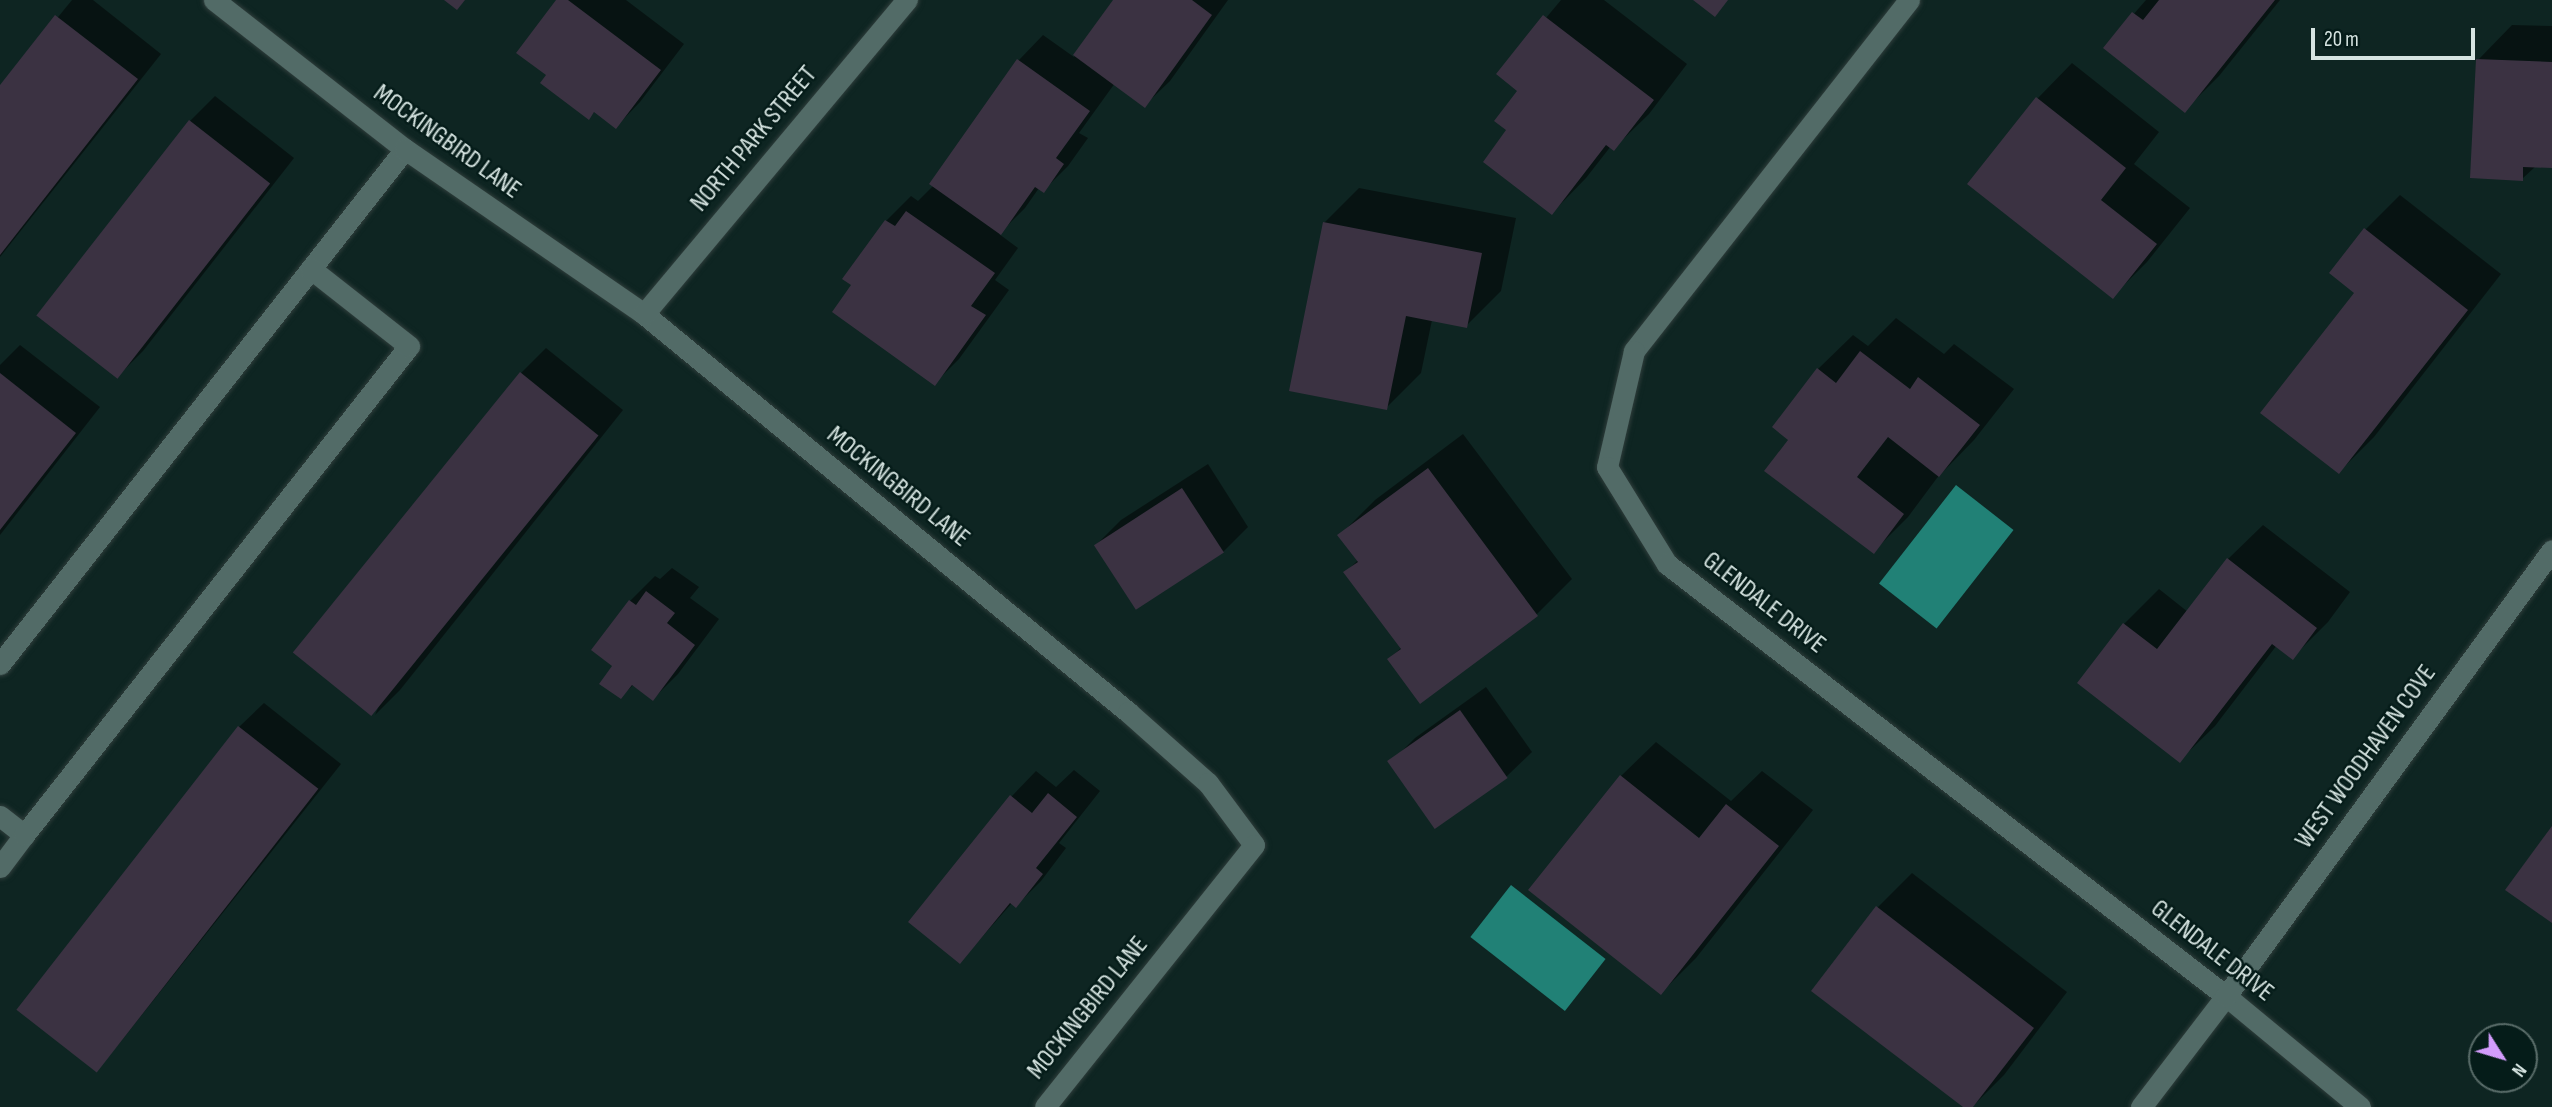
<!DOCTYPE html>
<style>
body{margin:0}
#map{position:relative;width:2552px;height:1107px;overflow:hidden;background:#0e2522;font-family:"Sofia Sans Condensed",sans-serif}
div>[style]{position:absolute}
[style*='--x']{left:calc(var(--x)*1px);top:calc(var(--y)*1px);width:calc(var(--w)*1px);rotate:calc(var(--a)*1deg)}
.water>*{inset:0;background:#218176;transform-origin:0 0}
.shadow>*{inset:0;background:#0007}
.building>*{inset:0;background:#3b3242;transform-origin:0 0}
.roads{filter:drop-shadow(0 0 2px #2f3d3b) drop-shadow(0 0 2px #2f3d3b)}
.lane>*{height:21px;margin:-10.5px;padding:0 10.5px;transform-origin:10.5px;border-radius:10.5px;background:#526b67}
.street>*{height:21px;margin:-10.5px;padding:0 10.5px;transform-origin:10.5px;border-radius:10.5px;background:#526b67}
span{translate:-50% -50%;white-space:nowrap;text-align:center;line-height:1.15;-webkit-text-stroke:5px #051c19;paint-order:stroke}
.street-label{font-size:26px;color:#d6e4e1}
.north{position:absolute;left:2468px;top:1023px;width:70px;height:70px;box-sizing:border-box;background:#051c19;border:2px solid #596c69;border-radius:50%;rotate:127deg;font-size:19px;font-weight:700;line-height:28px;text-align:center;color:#d6e4e1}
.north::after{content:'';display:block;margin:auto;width:24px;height:32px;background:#d39cfc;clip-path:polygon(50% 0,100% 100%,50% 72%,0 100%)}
.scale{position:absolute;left:2311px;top:28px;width:164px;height:32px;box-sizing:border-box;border:4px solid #d6e4e1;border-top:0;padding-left:9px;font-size:21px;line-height:24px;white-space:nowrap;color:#d6e4e1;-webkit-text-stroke:5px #051c19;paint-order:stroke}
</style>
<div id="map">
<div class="water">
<i style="left:1956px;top:485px;width:73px;height:125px;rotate:38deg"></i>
<i style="left:1511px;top:885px;width:120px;height:66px;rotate:38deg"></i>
</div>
<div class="shadow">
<i style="clip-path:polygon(72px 0,93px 0,161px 54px,0 257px,0 88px)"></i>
<i style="clip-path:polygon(558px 0,626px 0,684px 44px,640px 102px,616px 127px,595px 111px,588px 118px)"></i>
<i style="clip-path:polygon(1115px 0,1228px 0,1170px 81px,1145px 105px,1115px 83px,1079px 133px,1088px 138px,1068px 166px,1043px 191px,1039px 188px,1025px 208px,999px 234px,1018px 248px,995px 280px,1009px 290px,959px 359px,935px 383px,854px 285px,886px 221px,911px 196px,918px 201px,934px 185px,931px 183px,1019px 60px,1043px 35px,1074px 57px)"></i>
<i style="clip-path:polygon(1561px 0,1604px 0,1687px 64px,1649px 114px,1614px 148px,1611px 146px,1586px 178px,1552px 213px,1509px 130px,1519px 90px,1499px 74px)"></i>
<i style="clip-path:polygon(2146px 0,2280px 0,2219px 76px,2184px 111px,2105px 47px)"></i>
<i style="clip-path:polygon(2512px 25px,2552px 26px,2552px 166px,2536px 166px,2522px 179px,2478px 60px)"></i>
<i style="clip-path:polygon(2072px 63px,2159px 132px,2134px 164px,2190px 208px,2147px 262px,2113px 296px,1970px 183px,2038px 98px)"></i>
<i style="clip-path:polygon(215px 96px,294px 158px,143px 351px,118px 376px,39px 315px,190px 121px)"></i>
<i style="clip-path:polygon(1359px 188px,1516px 218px,1501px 291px,1466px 326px,1432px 320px,1421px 373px,1386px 408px,1324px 223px)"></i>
<i style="clip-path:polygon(2400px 195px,2501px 274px,2374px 437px,2339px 472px,2365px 230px)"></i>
<i style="clip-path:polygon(1896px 318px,1944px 354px,1954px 344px,2014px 389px,1974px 440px,1937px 478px,1908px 517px,1873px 552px,1790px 440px,1818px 369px,1853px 335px,1868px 346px)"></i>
<i style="clip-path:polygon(20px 345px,100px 407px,0 535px,0 365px)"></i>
<i style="clip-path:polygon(546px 348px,623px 410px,400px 690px,375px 715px,521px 373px)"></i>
<i style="clip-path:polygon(1463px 434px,1572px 579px,1537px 614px,1421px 701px,1389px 659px,1402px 647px,1346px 572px,1358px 560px,1340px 535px,1375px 500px)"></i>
<i style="clip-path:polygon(1208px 464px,1248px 527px,1223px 552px,1096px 545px,1121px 520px)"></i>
<i style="clip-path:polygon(2263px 525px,2350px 592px,2328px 622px,2293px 657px,2277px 645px,2215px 726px,2180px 760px,2124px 624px,2159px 589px,2188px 612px,2228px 559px)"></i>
<i style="clip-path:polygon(672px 568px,699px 587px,690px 598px,719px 619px,678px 674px,653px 699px,634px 684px,621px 697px,614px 666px,593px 650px,630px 601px,655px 576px,660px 579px)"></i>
<i style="clip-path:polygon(1486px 687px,1532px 752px,1507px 776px,1436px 827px,1390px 763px,1415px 738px)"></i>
<i style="clip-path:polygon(264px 703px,341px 764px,118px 1045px,93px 1070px,239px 727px)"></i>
<i style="clip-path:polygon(1656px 742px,1731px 801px,1762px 771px,1813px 810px,1696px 958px,1661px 993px,1621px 776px)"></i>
<i style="clip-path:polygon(1074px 770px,1100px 791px,1059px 843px,1066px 848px,1041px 881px,1016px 906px,1012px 903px,960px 962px,910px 922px,1012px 796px,1036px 771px,1056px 787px)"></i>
<i style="clip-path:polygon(1912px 873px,2067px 992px,2004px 1075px,1972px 1107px,1966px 1107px,1877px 908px)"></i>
</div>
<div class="building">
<i style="clip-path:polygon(444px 0,465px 0,457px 10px)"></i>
<i style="clip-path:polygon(556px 0,568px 0,661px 70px,616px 129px,594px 112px,589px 120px,540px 83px,546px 75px,516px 53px)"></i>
<i style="clip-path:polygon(1113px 0,1192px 0,1212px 15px,1145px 108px,1073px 55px)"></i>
<i style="clip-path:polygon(1693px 0,1728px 0,1715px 17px)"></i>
<i style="clip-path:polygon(2159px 0,2275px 0,2185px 113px,2103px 48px,2132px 12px,2143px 20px)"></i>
<i style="clip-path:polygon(55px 15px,138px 79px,0 255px,0 85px)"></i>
<i style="clip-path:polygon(1543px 15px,1654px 100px,1614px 151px,1606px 145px,1552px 215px,1483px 162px,1506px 130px,1494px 121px,1517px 91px,1496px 74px)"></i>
<i style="clip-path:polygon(1017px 59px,1090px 111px,1056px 158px,1064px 164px,1044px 193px,1035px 187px,1001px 235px,929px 184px)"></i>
<i style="clip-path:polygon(2476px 59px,2552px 62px,2552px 168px,2523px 167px,2523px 181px,2470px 178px)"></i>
<i style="clip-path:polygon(2036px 97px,2126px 168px,2101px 200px,2157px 244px,2113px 299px,1967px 184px)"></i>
<i style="left:189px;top:120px;width:103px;height:248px;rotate:38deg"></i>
<i style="clip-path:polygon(906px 211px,995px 273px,971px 306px,986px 315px,935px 386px,832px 312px,851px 285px,842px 279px,885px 220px,895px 226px)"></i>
<i style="clip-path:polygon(1323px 222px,1482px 253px,1467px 328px,1406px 316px,1387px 410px,1289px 391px)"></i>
<i style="clip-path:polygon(2364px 228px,2468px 310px,2339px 474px,2260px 413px,2354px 293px,2329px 273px)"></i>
<i style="clip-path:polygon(1860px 351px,1910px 389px,1918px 377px,1980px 425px,1939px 477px,1888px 437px,1857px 477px,1904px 514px,1874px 554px,1764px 471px,1788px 440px,1772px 427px,1817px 368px,1836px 383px)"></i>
<i style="left:520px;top:372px;width:101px;height:361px;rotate:39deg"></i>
<i style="clip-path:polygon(0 373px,76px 433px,0 530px)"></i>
<i style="clip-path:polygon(1428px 468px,1538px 616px,1420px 704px,1387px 659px,1401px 649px,1343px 572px,1358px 562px,1337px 535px)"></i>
<i style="left:1182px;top:488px;width:77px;height:105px;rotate:57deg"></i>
<i style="clip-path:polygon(2227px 558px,2317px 628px,2293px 660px,2272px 644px,2180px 763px,2077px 683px,2123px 623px,2157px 649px)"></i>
<i style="clip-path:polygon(646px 591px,675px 613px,667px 623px,695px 645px,653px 701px,632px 685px,621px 699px,599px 684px,612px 666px,591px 650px,629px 600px,636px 605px)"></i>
<i style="left:1460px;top:710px;width:83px;height:89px;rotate:55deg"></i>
<i style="left:238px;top:726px;width:102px;height:360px;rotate:38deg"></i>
<i style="clip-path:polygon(1620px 775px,1699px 838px,1726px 804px,1779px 846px,1661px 995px,1528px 890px)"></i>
<i style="clip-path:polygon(1048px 793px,1077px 817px,1036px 868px,1043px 874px,1016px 908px,1010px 903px,960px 964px,908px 922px,1010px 795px,1032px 813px)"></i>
<i style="clip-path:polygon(2552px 826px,2552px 923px,2505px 890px)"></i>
<i style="clip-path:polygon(1876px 906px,2034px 1028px,1973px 1107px,1963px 1107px,1811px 991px)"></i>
</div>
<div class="roads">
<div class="lane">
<i style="--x:0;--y:664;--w:655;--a:-51.82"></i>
<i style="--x:0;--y:816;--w:31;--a:38"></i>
<i style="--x:24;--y:835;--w:40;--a:127"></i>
<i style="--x:24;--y:835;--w:622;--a:-51.79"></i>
<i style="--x:409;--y:346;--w:125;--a:-141.8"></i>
</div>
<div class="street">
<i style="--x:214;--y:0;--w:242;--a:38"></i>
<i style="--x:405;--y:149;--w:290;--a:34.6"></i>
<i style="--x:644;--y:314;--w:627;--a:39.43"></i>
<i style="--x:1128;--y:712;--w:107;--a:41.6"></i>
<i style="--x:1208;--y:783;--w:77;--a:53.4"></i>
<i style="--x:1254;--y:845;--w:335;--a:128.6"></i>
<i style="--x:1909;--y:0;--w:446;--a:128.1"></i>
<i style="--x:1634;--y:351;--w:119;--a:103.1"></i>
<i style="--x:1607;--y:467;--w:114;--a:58.3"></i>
<i style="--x:1667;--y:564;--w:706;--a:37.7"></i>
<i style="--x:2226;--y:996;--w:174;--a:39.6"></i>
<i style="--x:644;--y:314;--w:410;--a:-50.1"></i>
<i style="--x:2141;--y:1107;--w:140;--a:-52.6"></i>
<i style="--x:2226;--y:996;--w:552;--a:-53.84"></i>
</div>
</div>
<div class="street-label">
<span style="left:754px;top:139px;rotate:-50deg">NORTH PARK STREET</span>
<span style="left:447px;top:142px;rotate:36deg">MOCKINGBIRD LANE</span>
<span style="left:898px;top:487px;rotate:39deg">MOCKINGBIRD LANE</span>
<span style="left:1764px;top:603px;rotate:38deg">GLENDALE DRIVE</span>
<span style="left:2366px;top:757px;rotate:-54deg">WEST WOODHAVEN COVE</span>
<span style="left:2212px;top:951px;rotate:38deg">GLENDALE DRIVE</span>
<span style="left:1088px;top:1008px;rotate:-51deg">MOCKINGBIRD LANE</span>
</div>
<div class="north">N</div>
<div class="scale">20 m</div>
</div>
